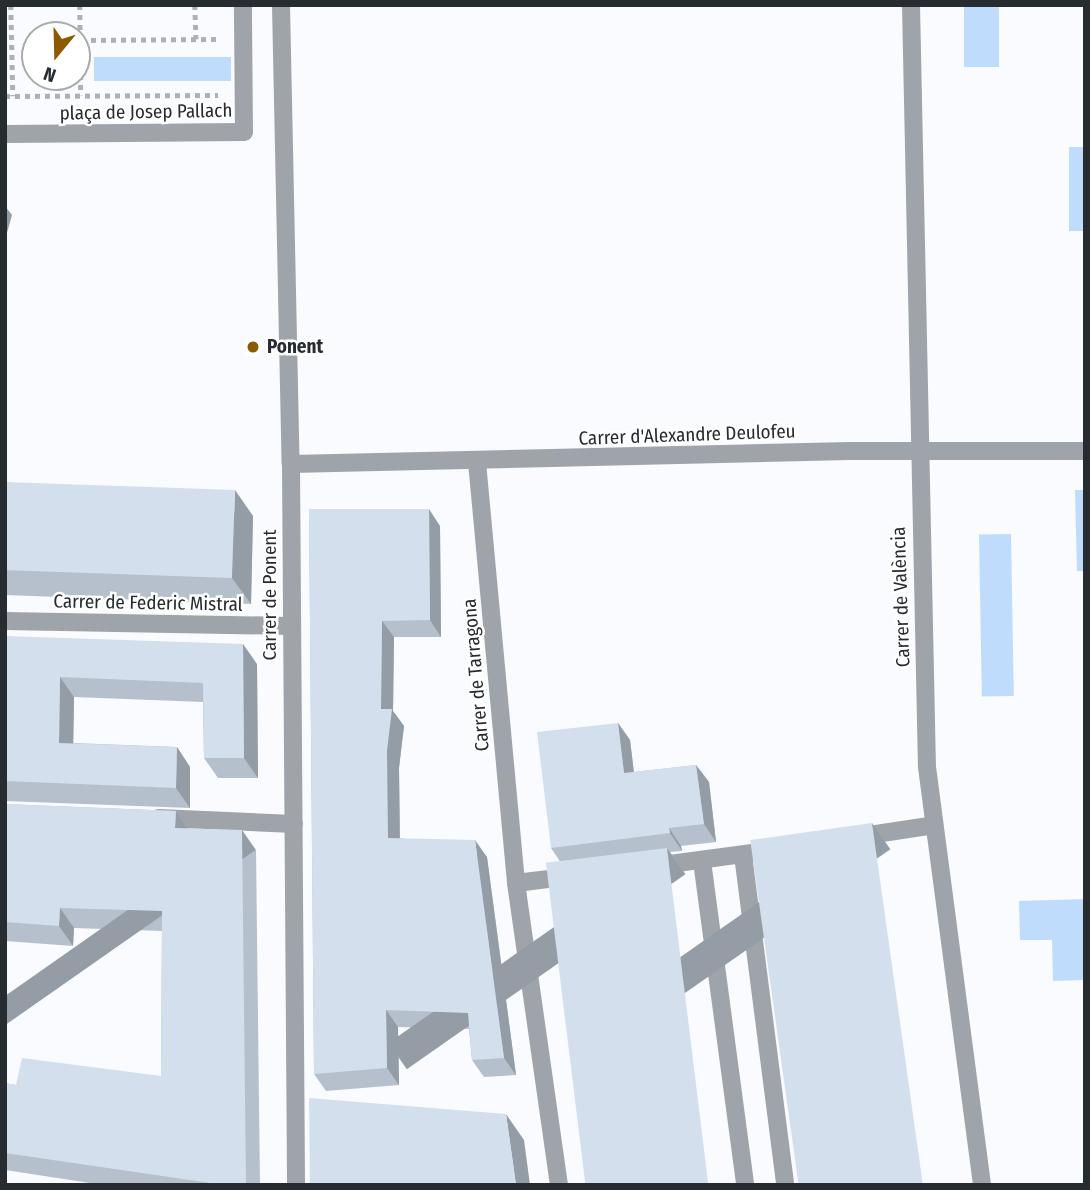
<!DOCTYPE html>
<meta charset="utf-8">
<style>
body{margin:0}
#map{position:relative;width:1090px;height:1190px;overflow:hidden;background:#f9fbfe;font-family:"Fira Sans Condensed",sans-serif}
div>[style]{position:absolute}
[style*='--x']{left:calc(var(--x)*1px);top:calc(var(--y)*1px);width:calc(var(--w)*1px);rotate:calc(var(--a)*1deg)}
.green>*{inset:0;background:#c0dcfc;transform-origin:0 0}
.path>*{height:4.5px;margin-top:-2.25px;transform-origin:0;background:repeating-linear-gradient(90deg,#adb0b4 0 5px,transparent 0 10px)}
.minor>*{height:18px;margin:-9px;padding:0 9px;transform-origin:9px;border-radius:9px;background:#9fa4aa}
.wall>*{inset:0;background:#b5c0cc}
.shaded-wall>*{inset:0;background:#949ca6;transform-origin:0 0}
.building>*{inset:0;background:#d3dfed;transform-origin:0 0}
.dots>*{width:19px;height:19px;translate:-50% -50%;box-sizing:border-box;border:4px solid #fff;border-radius:50%}
span{translate:-50% -50%;white-space:nowrap;text-align:center;line-height:1.15;-webkit-text-stroke:5px #fff;paint-order:stroke}
.street-label{font-size:19px;color:#272c31}
.poi-label{font-size:19px;color:#272c31;font-weight:700}
.left{translate:0 -50%;text-align:left}
.frame{position:absolute;inset:0;border:7px solid #272c31;pointer-events:none}
.north{position:absolute;left:21px;top:21px;width:70px;height:70px;box-sizing:border-box;background:#fff;border:2px solid #a9abad;border-radius:50%;rotate:199deg;font-size:19px;font-weight:700;line-height:28px;text-align:center;color:#272c31}
.north::after{content:'';display:block;margin:auto;width:24px;height:32px;background:#8b5a01;clip-path:polygon(50% 0,100% 100%,50% 72%,0 100%)}
</style>
<div id="map">
<div class="green">
<i style="left:964px;top:5px;width:35px;height:62px"></i>
<i style="left:231px;top:57px;width:24px;height:137px;rotate:90deg"></i>
<i style="left:1085px;top:147px;width:84px;height:16px;rotate:90deg"></i>
<i style="clip-path:polygon(1075px 490px,1085px 490px,1085px 571px,1077px 571px)"></i>
<i style="left:1011px;top:534px;width:162px;height:32px;rotate:89deg"></i>
<i style="clip-path:polygon(1085px 899px,1085px 980px,1053px 981px,1052px 940px,1020px 940px,1019px 901px)"></i>
</div>
<div class="path">
<i style="--x:11;--y:5;--w:91;--a:88.7"></i>
<i style="--x:80;--y:5;--w:90;--a:89.4"></i>
<i style="--x:195;--y:5;--w:34;--a:88"></i>
<i style="--x:81;--y:40;--w:135;--a:-0.4"></i>
<i style="--x:5;--y:96;--w:213;--a:-0.3"></i>
</div>
<div class="minor">
<i style="--x:281;--y:5;--w:459;--a:88.8"></i>
<i style="--x:291;--y:464;--w:721;--a:89.6"></i>
<i style="--x:911;--y:5;--w:762;--a:88.8"></i>
<i style="--x:927;--y:767;--w:422;--a:82.5"></i>
<i style="--x:5;--y:134;--w:239;--a:-0.5"></i>
<i style="--x:244;--y:132;--w:127;--a:-90.5"></i>
<i style="--x:477;--y:462;--w:423;--a:84.7"></i>
<i style="--x:516;--y:883;--w:305;--a:81.9"></i>
<i style="--x:291;--y:464;--w:559;--a:-1.33"></i>
<i style="--x:850;--y:451;--w:235;--a:0"></i>
<i style="--x:5;--y:621;--w:285;--a:1"></i>
<i style="--x:159;--y:818;--w:135;--a:2.5"></i>
<i style="--x:856;--y:837;--w:79;--a:-8.7"></i>
<i style="--x:743;--y:855;--w:333;--a:82.7"></i>
<i style="--x:702;--y:861;--w:327;--a:82.4"></i>
<i style="--x:655;--y:866;--w:119;--a:-7.7"></i>
<i style="--x:516;--y:883;--w:56;--a:-7.1"></i>
</div>
<div class="wall">
<i style="clip-path:polygon(5px 482px,253px 516px,251px 604px,5px 595px)"></i>
<i style="clip-path:polygon(309px 509px,440px 526px,441px 637px,394px 637px,393px 711px,404px 726px,399px 768px,400px 838px,487px 857px,516px 1075px,484px 1077px,472px 1060px,469px 1029px,398px 1027px,399px 1085px,326px 1091px,314px 1074px)"></i>
<i style="clip-path:polygon(5px 636px,257px 664px,258px 778px,218px 778px,204px 758px,203px 702px,74px 697px,73px 743px,177px 747px,190px 767px,190px 808px,5px 801px)"></i>
<i style="clip-path:polygon(618px 723px,630px 740px,634px 772px,696px 765px,709px 782px,716px 842px,681px 846px,682px 851px,670px 852px,685px 874px,561px 863px,551px 848px)"></i>
<i style="clip-path:polygon(5px 804px,176px 811px,187px 828px,256px 850px,260px 1185px,103px 1185px,5px 1170px,5px 1083px,16px 1085px,161px 1076px,162px 931px,74px 928px,73px 946px,5px 941px)"></i>
</div>
<div class="shaded-wall">
<i style="clip-path:polygon(5px 206px,12px 215px,5px 240px)"></i>
<i style="clip-path:polygon(235px 490px,253px 516px,251px 604px,232px 578px)"></i>
<i style="clip-path:polygon(429px 509px,440px 526px,441px 637px,430px 620px)"></i>
<i style="clip-path:polygon(382px 621px,394px 637px,393px 711px,404px 726px,399px 768px,400px 855px,388px 838px,381px 709px)"></i>
<i style="clip-path:polygon(243px 644px,257px 664px,258px 778px,244px 758px)"></i>
<i style="clip-path:polygon(60px 677px,74px 697px,73px 762px,59px 743px)"></i>
<i style="clip-path:polygon(618px 723px,630px 740px,636px 791px,624px 773px)"></i>
<i style="clip-path:polygon(177px 747px,190px 767px,190px 808px,176px 788px)"></i>
<i style="clip-path:polygon(696px 765px,709px 782px,716px 842px,704px 824px)"></i>
<i style="clip-path:polygon(176px 811px,189px 831px,175px 828px)"></i>
<i style="left:872px;top:823px;width:32px;height:365px;rotate:55deg"></i>
<i style="clip-path:polygon(669px 828px,681px 846px,682px 851px,670px 833px)"></i>
<i style="left:242px;top:830px;width:24px;height:355px;rotate:55deg"></i>
<i style="clip-path:polygon(475px 840px,487px 857px,516px 1075px,504px 1058px)"></i>
<i style="left:667px;top:848px;width:32px;height:340px;rotate:55deg"></i>
<i style="clip-path:polygon(60px 908px,74px 928px,73px 946px,59px 926px)"></i>
<i style="clip-path:polygon(386px 1010px,398px 1027px,399px 1085px,387px 1068px)"></i>
<i style="clip-path:polygon(506px 1114px,524px 1140px,530px 1185px,516px 1185px)"></i>
</div>
<div class="building">
<i style="left:5px;top:482px;width:230px;height:88px;rotate:2deg"></i>
<i style="clip-path:polygon(309px 509px,429px 509px,430px 620px,382px 621px,381px 709px,392px 709px,387px 751px,388px 838px,475px 840px,504px 1058px,472px 1060px,468px 1013px,386px 1010px,387px 1068px,314px 1074px)"></i>
<i style="clip-path:polygon(5px 636px,243px 644px,244px 758px,204px 758px,203px 683px,60px 677px,59px 743px,177px 747px,176px 788px,5px 781px)"></i>
<i style="clip-path:polygon(618px 723px,624px 773px,696px 765px,704px 824px,669px 828px,670px 833px,551px 848px,537px 732px)"></i>
<i style="clip-path:polygon(5px 804px,176px 811px,175px 828px,242px 830px,246px 1185px,224px 1185px,5px 1153px,5px 1083px,16px 1085px,22px 1058px,161px 1076px,162px 911px,60px 908px,59px 926px,5px 922px)"></i>
<i style="left:872px;top:823px;width:365px;height:123px;rotate:82deg"></i>
<i style="left:667px;top:848px;width:340px;height:122px;rotate:83deg"></i>
<i style="clip-path:polygon(309px 1098px,506px 1114px,516px 1185px,310px 1185px)"></i>
</div>
<div class="dots">
<i style="left:253px;top:347px;background:#8b5a01"></i>
</div>
<div class="street-label">
<span style="left:146px;top:112px;rotate:-1deg">plaça de Josep Pallach</span>
<span style="left:687px;top:435px;rotate:-2deg">Carrer d'Alexandre Deulofeu</span>
<span style="left:270px;top:595px;rotate:-90deg">Carrer de Ponent</span>
<span style="left:901px;top:597px;rotate:-92deg">Carrer de València</span>
<span style="left:148px;top:603px;rotate:1deg">Carrer de Federic Mistral</span>
<span style="left:476px;top:675px;rotate:-95deg">Carrer de Tarragona</span>
</div>
<div class="poi-label">
<span class="left" style="left:267px;top:347px">Ponent</span>
</div>
<div class="frame"></div>
<div class="north">N</div>
</div>
